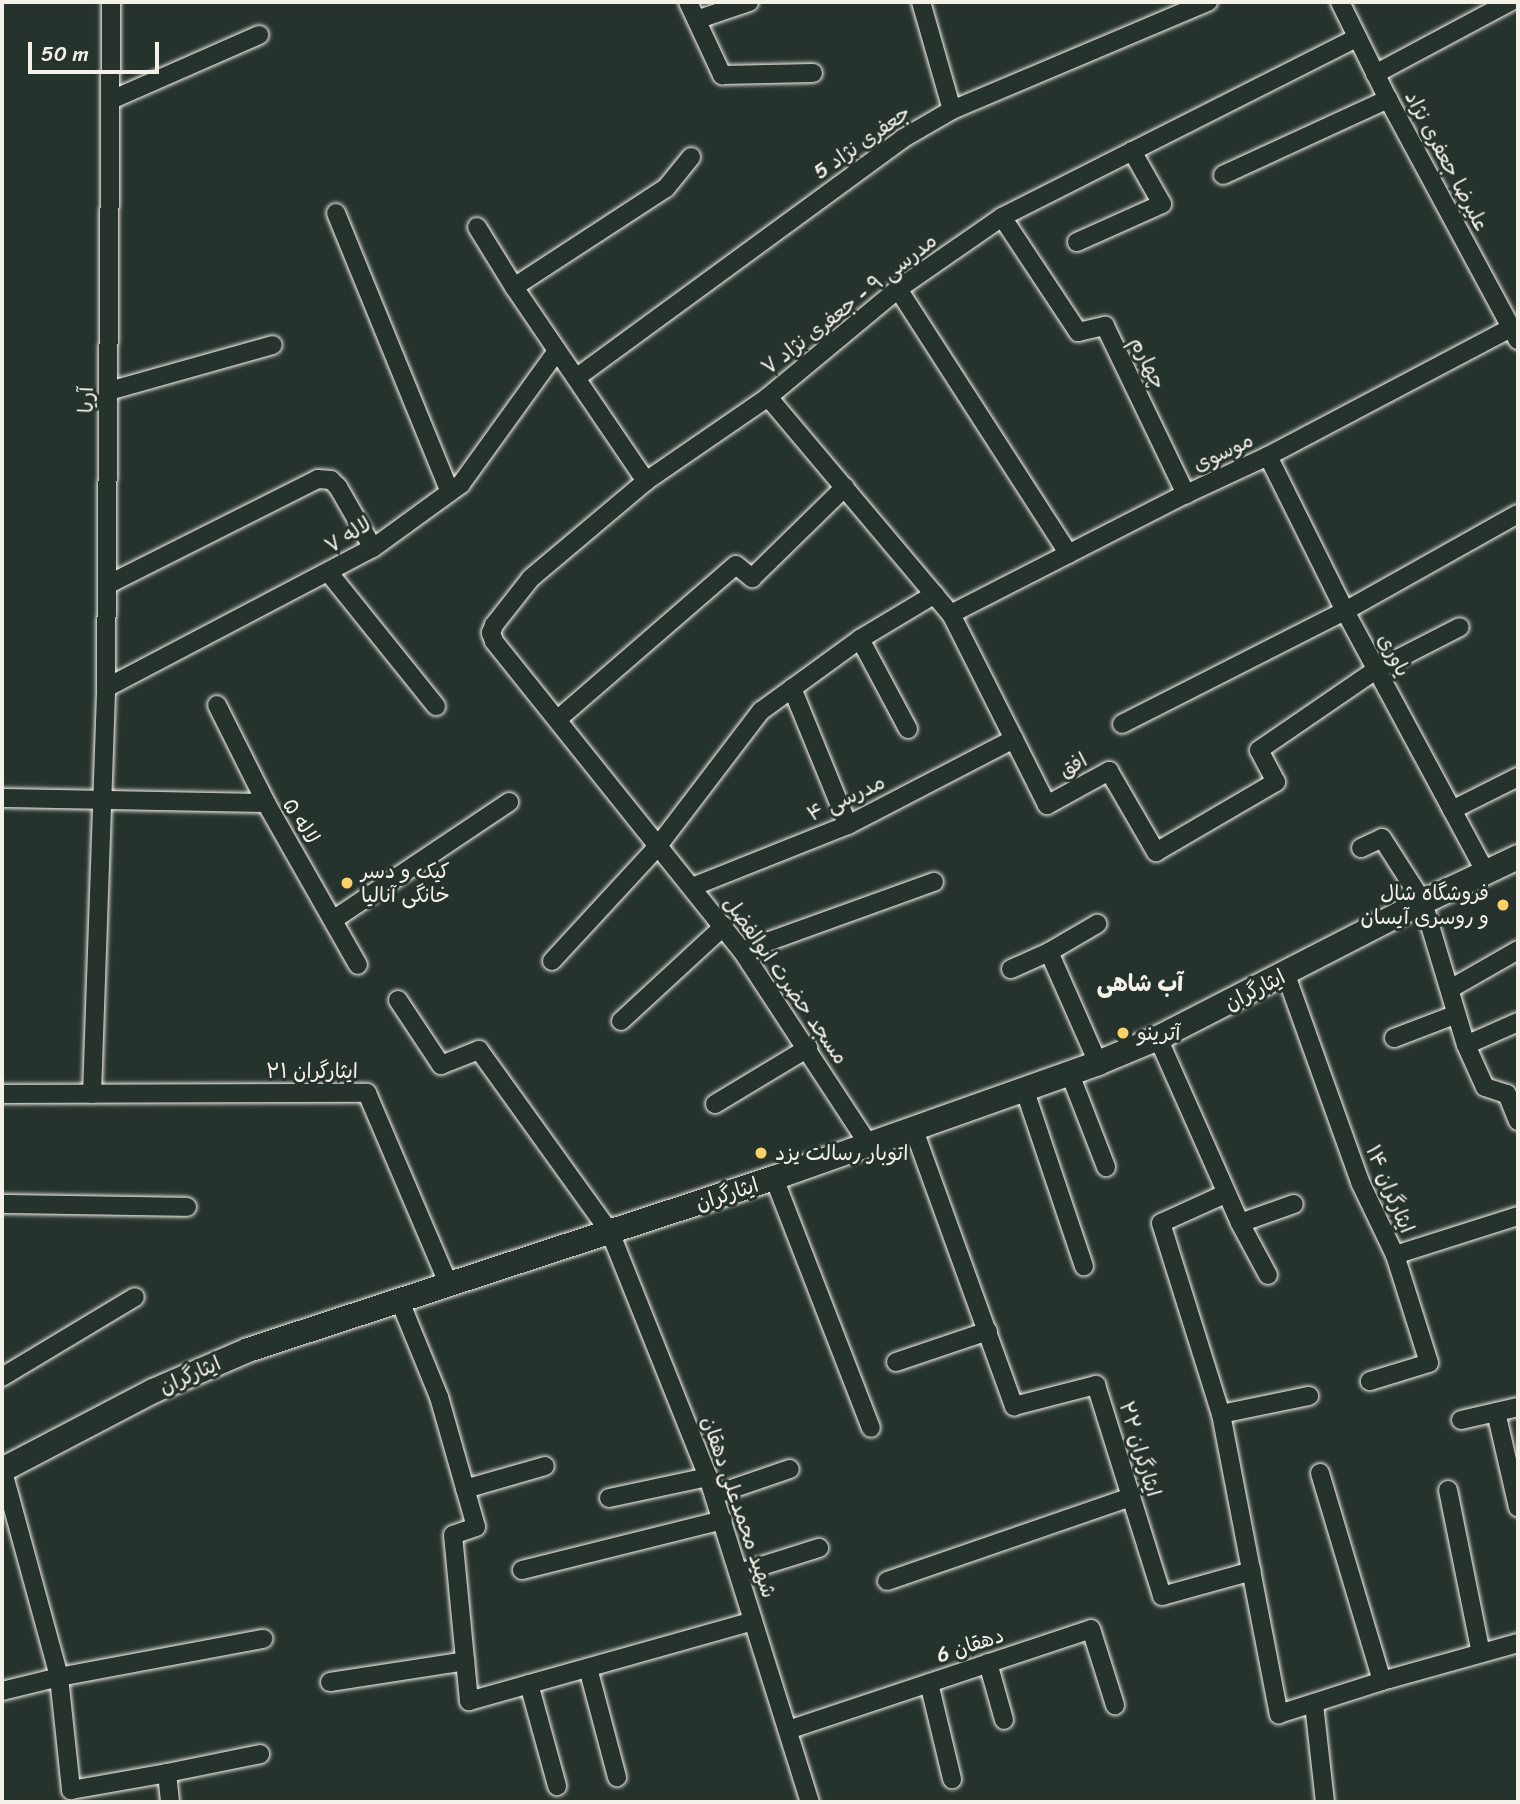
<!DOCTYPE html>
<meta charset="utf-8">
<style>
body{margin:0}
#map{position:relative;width:1520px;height:1804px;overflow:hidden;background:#26332d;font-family:Sriracha,"Playpen Sans Arabic",sans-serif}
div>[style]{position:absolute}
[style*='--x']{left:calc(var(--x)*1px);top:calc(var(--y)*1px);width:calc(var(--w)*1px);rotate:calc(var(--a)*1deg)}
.roads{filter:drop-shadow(0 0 2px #f4f1e8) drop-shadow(0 0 2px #f4f1e8)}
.minor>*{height:18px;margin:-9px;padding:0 9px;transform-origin:9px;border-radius:9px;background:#26332d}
.secondary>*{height:24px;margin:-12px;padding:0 12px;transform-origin:12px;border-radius:12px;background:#26332d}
.dots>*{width:19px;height:19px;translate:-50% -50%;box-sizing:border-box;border:4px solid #26332d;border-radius:50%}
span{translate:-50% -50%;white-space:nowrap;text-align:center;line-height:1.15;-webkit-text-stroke:6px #26332d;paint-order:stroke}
.street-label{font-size:21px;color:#f4f1e8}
.poi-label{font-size:21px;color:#f4f1e8}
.left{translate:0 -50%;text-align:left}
.right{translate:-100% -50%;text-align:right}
.neighbourhood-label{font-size:23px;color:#f4f1e8;font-weight:700}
.frame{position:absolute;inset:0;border:4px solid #f4f1e8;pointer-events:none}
.scale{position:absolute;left:28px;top:42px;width:131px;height:32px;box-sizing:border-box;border:4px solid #f4f1e8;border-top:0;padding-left:9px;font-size:21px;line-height:24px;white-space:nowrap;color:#f4f1e8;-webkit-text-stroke:5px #26332d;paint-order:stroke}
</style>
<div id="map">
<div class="roads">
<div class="minor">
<i style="--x:688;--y:2;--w:81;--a:65"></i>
<i style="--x:722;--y:75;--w:91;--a:-1.3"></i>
<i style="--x:921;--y:2;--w:112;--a:74"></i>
<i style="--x:1340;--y:2;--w:108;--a:63.7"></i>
<i style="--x:1388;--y:99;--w:274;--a:61.7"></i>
<i style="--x:699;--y:19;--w:53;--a:-18.8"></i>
<i style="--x:1375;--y:74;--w:153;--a:-28.1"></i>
<i style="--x:111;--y:100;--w:162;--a:-23.7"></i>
<i style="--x:1223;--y:175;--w:182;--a:-24.7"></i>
<i style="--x:336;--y:213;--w:301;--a:67.8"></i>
<i style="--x:1002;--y:217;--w:138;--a:56.5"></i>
<i style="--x:1078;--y:332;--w:28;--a:-13"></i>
<i style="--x:1105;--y:326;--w:187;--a:64.3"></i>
<i style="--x:477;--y:227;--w:70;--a:58.3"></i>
<i style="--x:514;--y:287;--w:235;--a:55.8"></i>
<i style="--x:1077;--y:242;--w:93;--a:-24.1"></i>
<i style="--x:1162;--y:204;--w:61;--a:-119.5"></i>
<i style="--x:514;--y:287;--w:181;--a:-33.1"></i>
<i style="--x:666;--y:188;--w:40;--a:-51"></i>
<i style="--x:898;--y:289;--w:315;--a:57.2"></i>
<i style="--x:576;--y:378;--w:404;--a:-36.2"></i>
<i style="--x:902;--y:139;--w:58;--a:-30.1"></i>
<i style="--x:952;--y:110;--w:278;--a:-22.9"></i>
<i style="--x:109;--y:391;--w:170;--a:-15.7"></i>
<i style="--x:768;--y:397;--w:284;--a:49.9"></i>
<i style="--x:951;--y:614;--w:214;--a:63.3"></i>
<i style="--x:1047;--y:805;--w:71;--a:-28.7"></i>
<i style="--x:1109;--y:771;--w:94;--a:59.9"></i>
<i style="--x:1156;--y:852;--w:139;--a:-30.3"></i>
<i style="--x:1276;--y:782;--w:36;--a:-118"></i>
<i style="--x:1259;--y:750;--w:142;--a:-34.4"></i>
<i style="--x:1376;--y:670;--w:94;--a:-27.1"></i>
<i style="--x:1268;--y:456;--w:173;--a:63.6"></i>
<i style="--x:1345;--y:611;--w:295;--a:61.7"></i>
<i style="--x:329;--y:573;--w:171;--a:51.2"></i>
<i style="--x:107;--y:585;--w:236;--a:-26.7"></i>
<i style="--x:318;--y:479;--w:13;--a:4"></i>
<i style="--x:331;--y:480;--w:10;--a:45"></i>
<i style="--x:338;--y:487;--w:70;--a:60.2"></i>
<i style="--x:951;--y:614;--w:264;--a:-27.1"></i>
<i style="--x:1186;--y:494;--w:90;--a:-24.9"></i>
<i style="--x:1268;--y:456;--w:275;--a:-27.8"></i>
<i style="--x:860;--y:639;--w:102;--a:61.9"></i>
<i style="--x:106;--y:688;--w:301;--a:-27.7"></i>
<i style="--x:373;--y:548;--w:109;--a:-36"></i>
<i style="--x:461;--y:484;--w:164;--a:-54.2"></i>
<i style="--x:792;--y:688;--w:148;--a:67.8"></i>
<i style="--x:217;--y:705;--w:110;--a:63.4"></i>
<i style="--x:266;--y:803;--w:186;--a:60.4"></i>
<i style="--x:558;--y:719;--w:235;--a:-40.9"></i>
<i style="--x:736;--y:565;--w:21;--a:39"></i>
<i style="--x:752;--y:578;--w:130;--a:-44.4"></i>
<i style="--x:1122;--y:724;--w:250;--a:-26.9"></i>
<i style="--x:1345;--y:611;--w:198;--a:-29.3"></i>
<i style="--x:2;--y:798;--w:264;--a:1.1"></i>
<i style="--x:1452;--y:810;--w:74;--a:-26.6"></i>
<i style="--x:1361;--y:848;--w:23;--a:-25"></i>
<i style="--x:1382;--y:838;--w:76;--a:57.4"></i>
<i style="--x:1423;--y:902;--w:149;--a:73.3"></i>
<i style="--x:1466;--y:1045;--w:46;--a:65.7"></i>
<i style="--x:1485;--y:1087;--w:23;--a:18"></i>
<i style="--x:1507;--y:1094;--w:29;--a:68"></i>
<i style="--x:692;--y:887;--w:168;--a:-21.7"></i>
<i style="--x:848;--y:825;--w:187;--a:-27.4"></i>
<i style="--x:333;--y:920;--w:212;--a:-33.8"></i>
<i style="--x:742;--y:951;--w:204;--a:-19.8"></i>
<i style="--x:1049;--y:952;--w:56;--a:-30.3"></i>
<i style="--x:552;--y:961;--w:156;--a:-47.3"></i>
<i style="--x:658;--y:846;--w:170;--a:-52.7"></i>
<i style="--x:761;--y:711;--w:122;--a:-36"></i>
<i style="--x:860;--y:639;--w:87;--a:-31"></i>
<i style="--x:1011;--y:969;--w:42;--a:-24.1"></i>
<i style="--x:1049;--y:952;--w:121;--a:66.2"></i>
<i style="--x:1286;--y:975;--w:220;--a:70.3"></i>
<i style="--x:1360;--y:1182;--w:81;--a:64.4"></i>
<i style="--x:1395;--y:1255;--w:113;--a:72.5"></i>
<i style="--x:1429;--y:1363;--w:62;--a:163"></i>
<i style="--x:1450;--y:989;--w:78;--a:-29.8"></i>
<i style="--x:398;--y:1000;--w:78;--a:56.5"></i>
<i style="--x:441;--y:1065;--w:41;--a:-21.5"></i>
<i style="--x:479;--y:1050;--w:224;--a:54.3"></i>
<i style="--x:610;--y:1232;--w:264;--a:68.2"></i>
<i style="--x:708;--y:1477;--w:341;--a:72.6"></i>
<i style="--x:621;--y:1021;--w:140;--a:-42.7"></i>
<i style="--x:1158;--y:1038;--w:202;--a:66.1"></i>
<i style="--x:1240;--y:1223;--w:57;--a:-19.4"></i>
<i style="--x:1394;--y:1038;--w:67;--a:-20.9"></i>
<i style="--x:1466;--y:1045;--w:57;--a:-23.9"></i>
<i style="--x:1070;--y:1074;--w:100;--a:68.8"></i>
<i style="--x:1025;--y:1091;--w:185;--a:71.4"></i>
<i style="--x:2;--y:1094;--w:365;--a:-0.2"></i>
<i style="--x:367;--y:1093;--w:207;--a:66.9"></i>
<i style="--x:92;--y:1094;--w:406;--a:-88"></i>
<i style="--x:106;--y:688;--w:686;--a:-89.58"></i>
<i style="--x:715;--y:1104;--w:109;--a:-31.1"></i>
<i style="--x:914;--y:1130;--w:294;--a:70.1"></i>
<i style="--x:1014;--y:1406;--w:85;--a:-14.4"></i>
<i style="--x:1096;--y:1385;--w:221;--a:72.6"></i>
<i style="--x:1162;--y:1596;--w:93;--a:-15.5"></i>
<i style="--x:869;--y:1145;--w:232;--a:-123.2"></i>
<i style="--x:742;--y:951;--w:397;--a:-128.7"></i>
<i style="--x:494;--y:641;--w:9;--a:-111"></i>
<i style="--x:491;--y:633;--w:9;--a:-69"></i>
<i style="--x:494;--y:625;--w:60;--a:-51.8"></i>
<i style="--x:531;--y:578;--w:150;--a:-40.1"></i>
<i style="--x:646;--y:481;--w:148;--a:-34.5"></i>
<i style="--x:768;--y:397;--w:169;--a:-39.7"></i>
<i style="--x:898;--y:289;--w:126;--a:-34.7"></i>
<i style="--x:1002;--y:217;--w:398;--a:-26.8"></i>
<i style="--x:774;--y:1178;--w:268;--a:68.8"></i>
<i style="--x:1225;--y:1194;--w:70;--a:155.6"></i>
<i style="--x:1161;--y:1223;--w:200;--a:72.6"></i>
<i style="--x:1221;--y:1414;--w:306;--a:79.1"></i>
<i style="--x:1279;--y:1714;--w:115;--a:-17.7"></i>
<i style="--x:1389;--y:1679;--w:134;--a:-15.6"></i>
<i style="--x:2;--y:1204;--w:185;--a:0.9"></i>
<i style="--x:1240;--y:1223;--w:59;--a:61.7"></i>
<i style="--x:1395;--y:1255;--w:129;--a:-17.6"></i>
<i style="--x:399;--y:1299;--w:106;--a:67.8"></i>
<i style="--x:439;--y:1397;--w:135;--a:74.1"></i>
<i style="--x:476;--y:1527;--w:24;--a:161"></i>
<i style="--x:453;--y:1535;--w:167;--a:84.5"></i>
<i style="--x:469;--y:1701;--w:295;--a:-15.7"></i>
<i style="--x:896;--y:1362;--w:97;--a:-18.6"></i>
<i style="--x:2;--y:1377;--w:155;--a:-31"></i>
<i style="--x:1496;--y:1412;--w:98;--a:77"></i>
<i style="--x:1221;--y:1414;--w:90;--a:-11.6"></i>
<i style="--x:1461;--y:1420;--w:58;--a:-12.8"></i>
<i style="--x:2;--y:1468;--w:217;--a:74.7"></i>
<i style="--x:59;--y:1677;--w:114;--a:83.9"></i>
<i style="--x:71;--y:1790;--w:97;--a:-10"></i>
<i style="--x:167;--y:1773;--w:29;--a:84"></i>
<i style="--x:1320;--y:1473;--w:217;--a:73.4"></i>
<i style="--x:465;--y:1489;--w:83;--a:-16"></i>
<i style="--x:1448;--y:1490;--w:166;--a:78.6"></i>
<i style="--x:714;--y:1495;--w:80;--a:-18.9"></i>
<i style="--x:609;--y:1498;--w:101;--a:-12"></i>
<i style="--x:522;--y:1570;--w:207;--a:-14"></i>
<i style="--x:739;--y:1573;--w:84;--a:-17.4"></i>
<i style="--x:887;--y:1581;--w:258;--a:-19"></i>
<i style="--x:988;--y:1663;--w:59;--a:74.3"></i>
<i style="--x:588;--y:1668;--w:113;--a:75.1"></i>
<i style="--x:330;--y:1682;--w:137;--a:-8.8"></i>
<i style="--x:929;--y:1683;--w:99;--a:76.5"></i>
<i style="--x:529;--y:1684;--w:106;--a:74.6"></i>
<i style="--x:2;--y:1691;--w:59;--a:-13.8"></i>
<i style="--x:59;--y:1677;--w:208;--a:-10.6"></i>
<i style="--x:1314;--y:1704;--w:99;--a:83.6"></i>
<i style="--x:788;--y:1730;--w:319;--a:-18.4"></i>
<i style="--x:1091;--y:1629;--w:80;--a:72.5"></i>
<i style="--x:167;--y:1773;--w:95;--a:-11.5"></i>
</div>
<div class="secondary">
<i style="--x:2;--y:1470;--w:170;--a:-27.6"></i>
<i style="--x:153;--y:1391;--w:103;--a:-23.3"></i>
<i style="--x:248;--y:1350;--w:553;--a:-18.11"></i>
<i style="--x:774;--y:1178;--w:344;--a:-19.5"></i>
<i style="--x:1098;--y:1063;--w:65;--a:-22.6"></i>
<i style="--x:1158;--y:1038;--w:298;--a:-27.2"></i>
<i style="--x:1423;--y:902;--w:105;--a:-25.3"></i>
</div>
</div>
<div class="dots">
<i style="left:347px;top:883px;background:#ffd166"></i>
<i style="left:1503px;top:905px;background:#ffd166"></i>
<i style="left:1123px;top:1033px;background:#ffd166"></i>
<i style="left:761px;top:1153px;background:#ffd166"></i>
</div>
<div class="street-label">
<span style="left:862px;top:142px;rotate:-35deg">جعفری نژاد 5</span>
<span style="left:1447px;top:161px;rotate:62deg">علیرضا جعفری نژاد</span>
<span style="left:849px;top:304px;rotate:-38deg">مدرسی ۹ - جعفری نژاد ۷</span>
<span style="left:1148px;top:363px;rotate:64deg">چهارم</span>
<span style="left:86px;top:400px;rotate:-89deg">آریا</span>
<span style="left:1223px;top:452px;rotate:-25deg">موسوی</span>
<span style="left:348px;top:535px;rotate:-32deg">لاله ۷</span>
<span style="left:1394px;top:655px;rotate:62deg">یاوری</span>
<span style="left:1073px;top:765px;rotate:-29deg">افق</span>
<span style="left:846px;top:798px;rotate:-25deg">مدرسی ۴</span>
<span style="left:301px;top:821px;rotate:58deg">لاله ۵</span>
<span style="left:786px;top:980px;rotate:55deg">مسجد حضرت ابوالفضل</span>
<span style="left:1255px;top:990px;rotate:-27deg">ایثارگران</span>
<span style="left:312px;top:1071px">ایثارگران ۲۱</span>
<span style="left:1390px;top:1189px;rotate:67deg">ایثارگران ۱۴</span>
<span style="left:727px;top:1194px;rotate:-18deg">ایثارگران</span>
<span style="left:190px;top:1375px;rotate:-24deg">ایثارگران</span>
<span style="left:1140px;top:1449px;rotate:73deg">ایثارگران ۲۲</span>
<span style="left:739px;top:1507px;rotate:71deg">شهید محمدعلی دهقان</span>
<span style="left:970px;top:1645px;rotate:-18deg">دهقان 6</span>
</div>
<div class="poi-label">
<span class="left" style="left:361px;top:883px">کیک و دسر<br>خانگی آنالیا</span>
<span class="right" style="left:1489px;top:905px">فروشگاه شال<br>و روسری آیسان</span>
<span class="left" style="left:1137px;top:1033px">آترینو</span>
<span class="left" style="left:775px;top:1153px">اتوبار رسالت یزد</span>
</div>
<div class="neighbourhood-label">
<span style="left:1140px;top:984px">آب شاهی</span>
</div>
<div class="frame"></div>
<div class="scale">50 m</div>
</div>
